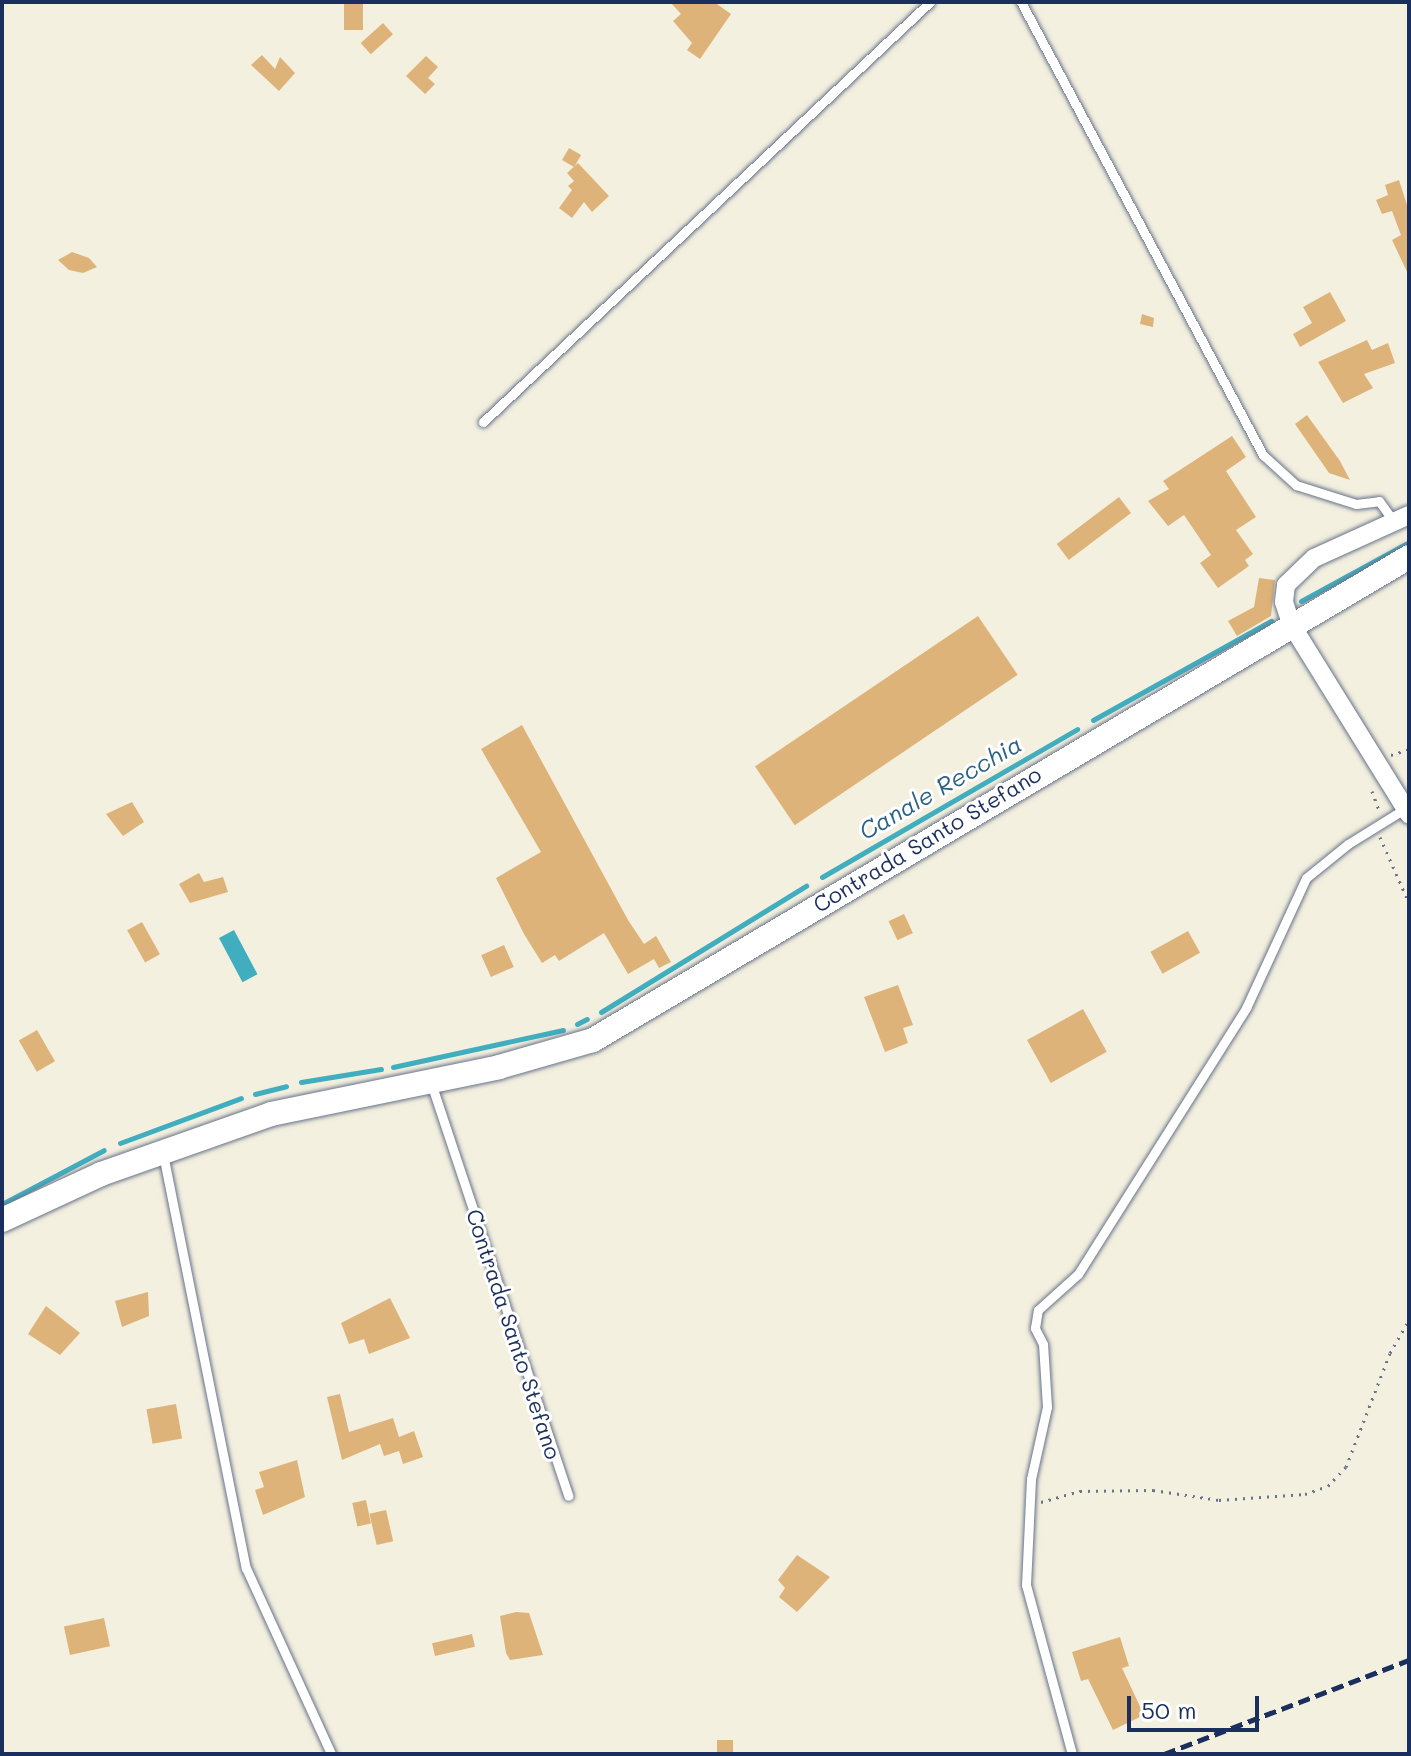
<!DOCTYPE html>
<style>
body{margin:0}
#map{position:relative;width:1411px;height:1756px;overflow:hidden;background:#f4f0df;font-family:Mali,sans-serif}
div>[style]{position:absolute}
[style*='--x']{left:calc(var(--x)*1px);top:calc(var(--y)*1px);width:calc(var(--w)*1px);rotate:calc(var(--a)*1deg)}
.water>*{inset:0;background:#41aebf;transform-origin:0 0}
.stream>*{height:5px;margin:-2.5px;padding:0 2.5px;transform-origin:2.5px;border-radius:2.5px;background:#41aebf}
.building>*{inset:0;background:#deb379;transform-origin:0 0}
.path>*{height:3px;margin-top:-1.5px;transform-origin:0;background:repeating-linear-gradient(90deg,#67738b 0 2px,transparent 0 8px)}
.roads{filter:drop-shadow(0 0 2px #67738b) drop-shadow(0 0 2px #67738b)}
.service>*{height:9px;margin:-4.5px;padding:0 4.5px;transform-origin:4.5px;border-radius:4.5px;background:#fff}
.minor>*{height:18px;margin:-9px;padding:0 9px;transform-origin:9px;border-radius:9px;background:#fff}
.tertiary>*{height:24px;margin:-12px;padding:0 12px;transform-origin:12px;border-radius:12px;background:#fff}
.rail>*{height:5px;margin-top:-2.5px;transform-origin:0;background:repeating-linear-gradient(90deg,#1b2f5e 0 12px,transparent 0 18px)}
span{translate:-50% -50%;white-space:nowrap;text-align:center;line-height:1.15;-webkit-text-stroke:6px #fff;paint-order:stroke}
.street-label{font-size:22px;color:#1b2f5e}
.water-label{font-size:24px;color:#2a6285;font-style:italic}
.frame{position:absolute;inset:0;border:4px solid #1b2f5e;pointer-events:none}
.scale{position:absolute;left:1127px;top:1696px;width:132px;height:36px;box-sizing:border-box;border:4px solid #1b2f5e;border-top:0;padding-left:10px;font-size:24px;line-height:28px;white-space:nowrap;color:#1b2f5e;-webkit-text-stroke:6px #fff;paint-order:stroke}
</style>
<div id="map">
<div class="water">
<i style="left:234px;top:930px;width:50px;height:17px;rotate:62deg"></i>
</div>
<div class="stream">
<i style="--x:1301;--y:601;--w:123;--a:-28.6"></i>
<i style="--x:1093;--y:720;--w:204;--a:-29.1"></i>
<i style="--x:822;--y:877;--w:295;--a:-30.1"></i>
<i style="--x:601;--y:1012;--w:241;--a:-31.6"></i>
<i style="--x:577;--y:1024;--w:11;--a:-27"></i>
<i style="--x:393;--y:1067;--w:174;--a:-12.3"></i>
<i style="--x:301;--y:1082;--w:81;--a:-9.2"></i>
<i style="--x:255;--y:1094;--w:32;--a:-14"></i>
<i style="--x:120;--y:1143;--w:129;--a:-20.4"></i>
<i style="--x:2;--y:1204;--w:115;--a:-27.9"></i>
</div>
<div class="building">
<i style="left:344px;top:2px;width:19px;height:28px"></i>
<i style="clip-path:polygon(670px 2px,714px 2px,731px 14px,700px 59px,687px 50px,692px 43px,673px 21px,681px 14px)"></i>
<i style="left:383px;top:23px;width:15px;height:30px;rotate:48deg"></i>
<i style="clip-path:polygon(262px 55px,275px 69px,280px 57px,295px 73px,279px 91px,251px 65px)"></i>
<i style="clip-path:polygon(426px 56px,438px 67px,428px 78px,435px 84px,425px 94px,406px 76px)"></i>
<i style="left:569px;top:148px;width:14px;height:14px;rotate:30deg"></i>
<i style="clip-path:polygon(578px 163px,609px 196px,592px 212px,584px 202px,572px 218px,559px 208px,572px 190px,568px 186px,574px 181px,567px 173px)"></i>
<i style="clip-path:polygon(1399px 180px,1409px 211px,1409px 276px,1392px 240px,1401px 235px,1392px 211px,1382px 214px,1376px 200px,1388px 195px,1385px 185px)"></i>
<i style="clip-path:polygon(72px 252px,89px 258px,97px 267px,83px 273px,69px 270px,58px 260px)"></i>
<i style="clip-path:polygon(1330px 292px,1346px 321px,1300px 347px,1293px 334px,1312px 323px,1303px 307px)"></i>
<i style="clip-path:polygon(1142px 314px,1154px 318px,1153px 327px,1140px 324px)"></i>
<i style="clip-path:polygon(1367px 340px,1372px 350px,1388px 343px,1395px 363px,1364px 374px,1373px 388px,1343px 403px,1318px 362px)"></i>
<i style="clip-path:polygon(1307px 415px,1340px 461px,1350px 480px,1329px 473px,1295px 424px)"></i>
<i style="clip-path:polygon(1232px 436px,1246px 457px,1226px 471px,1256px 517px,1236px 530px,1253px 554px,1245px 560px,1249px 566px,1218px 588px,1200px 563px,1211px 555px,1184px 515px,1168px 526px,1148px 501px,1169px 489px,1163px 481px)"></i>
<i style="left:1119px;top:497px;width:20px;height:78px;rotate:53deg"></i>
<i style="clip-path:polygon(1259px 578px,1275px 580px,1271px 616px,1237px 636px,1228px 621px,1254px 607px)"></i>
<i style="left:978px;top:616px;width:71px;height:269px;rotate:56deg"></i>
<i style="clip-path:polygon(522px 725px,628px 920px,644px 944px,656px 936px,671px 962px,659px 968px,654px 959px,628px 974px,604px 933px,559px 961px,555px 955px,542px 963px,524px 934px,496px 878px,541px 852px,481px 749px)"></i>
<i style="clip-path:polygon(132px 802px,144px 822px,123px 836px,106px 814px)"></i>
<i style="clip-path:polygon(199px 873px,204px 882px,223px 877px,228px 892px,190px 903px,179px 884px)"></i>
<i style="left:904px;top:914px;width:21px;height:17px;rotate:65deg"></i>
<i style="left:142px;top:922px;width:37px;height:17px;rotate:61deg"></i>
<i style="left:1188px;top:931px;width:25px;height:43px;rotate:61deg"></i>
<i style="left:504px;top:945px;width:24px;height:25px;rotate:66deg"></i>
<i style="clip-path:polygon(898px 985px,913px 1025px,903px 1028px,908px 1043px,885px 1052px,864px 997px)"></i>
<i style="left:1083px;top:1009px;width:49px;height:64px;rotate:61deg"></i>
<i style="left:37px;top:1030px;width:36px;height:21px;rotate:60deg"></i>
<i style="clip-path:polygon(148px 1292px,149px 1316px,122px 1327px,115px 1301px)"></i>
<i style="clip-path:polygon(390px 1298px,410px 1338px,369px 1354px,364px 1339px,349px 1344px,341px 1323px)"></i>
<i style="clip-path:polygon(46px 1306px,80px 1333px,60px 1355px,28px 1334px)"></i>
<i style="clip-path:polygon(340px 1394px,349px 1432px,393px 1418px,399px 1437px,414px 1431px,423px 1457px,403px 1464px,399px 1451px,384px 1456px,380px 1444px,342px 1460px,327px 1397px)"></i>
<i style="left:176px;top:1404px;width:35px;height:30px;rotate:80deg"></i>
<i style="clip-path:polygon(297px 1460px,305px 1497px,263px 1515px,255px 1490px,264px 1487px,259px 1472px)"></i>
<i style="left:366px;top:1500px;width:24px;height:14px;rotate:78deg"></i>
<i style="left:386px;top:1510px;width:32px;height:17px;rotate:77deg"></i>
<i style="clip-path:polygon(797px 1555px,830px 1577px,797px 1612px,779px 1597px,785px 1588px,778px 1580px)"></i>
<i style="clip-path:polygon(516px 1612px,529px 1613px,543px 1655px,510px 1660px,506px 1653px,500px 1616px)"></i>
<i style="left:104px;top:1618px;width:29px;height:41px;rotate:78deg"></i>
<i style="left:472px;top:1634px;width:13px;height:41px;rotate:77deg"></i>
<i style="clip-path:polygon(1120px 1637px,1129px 1666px,1122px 1668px,1144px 1715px,1113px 1730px,1088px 1679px,1081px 1681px,1072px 1652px)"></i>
<i style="left:717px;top:1740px;width:16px;height:14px"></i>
</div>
<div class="path">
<i style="--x:1391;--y:755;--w:19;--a:-18"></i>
<i style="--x:1372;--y:791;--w:20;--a:70"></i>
<i style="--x:1380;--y:837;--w:72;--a:66.3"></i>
<i style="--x:1041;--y:1502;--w:41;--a:-15.8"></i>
<i style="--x:1080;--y:1491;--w:73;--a:-0.8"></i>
<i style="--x:1153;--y:1490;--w:67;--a:8.6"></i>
<i style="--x:1219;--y:1500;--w:86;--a:-4"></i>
<i style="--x:1305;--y:1494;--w:24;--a:-19"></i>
<i style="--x:1328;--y:1486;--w:26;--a:-47"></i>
<i style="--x:1346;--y:1467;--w:122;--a:-68.9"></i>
<i style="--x:1390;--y:1353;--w:38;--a:-60"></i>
</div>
<div class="roads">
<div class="service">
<i style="--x:1021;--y:2;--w:514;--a:61.89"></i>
<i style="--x:1263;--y:455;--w:45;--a:42.3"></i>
<i style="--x:1296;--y:485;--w:63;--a:17.6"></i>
<i style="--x:1356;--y:504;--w:23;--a:-7"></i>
<i style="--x:1379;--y:501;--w:26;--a:54"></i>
<i style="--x:483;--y:422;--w:613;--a:-43.22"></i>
<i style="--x:431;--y:1083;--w:435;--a:71.6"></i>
<i style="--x:163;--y:1154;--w:422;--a:78.7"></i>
<i style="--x:246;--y:1568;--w:205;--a:65.4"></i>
<i style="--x:1072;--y:1754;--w:175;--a:-105.2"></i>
<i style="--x:1026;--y:1585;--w:106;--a:-87.3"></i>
<i style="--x:1031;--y:1479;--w:74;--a:-77.5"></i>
<i style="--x:1047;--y:1407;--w:63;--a:-93.6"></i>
<i style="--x:1043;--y:1344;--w:18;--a:-117"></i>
<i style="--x:1035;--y:1328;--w:18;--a:-81"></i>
<i style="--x:1038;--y:1310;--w:54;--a:-42"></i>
<i style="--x:1078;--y:1274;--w:315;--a:-57.7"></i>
<i style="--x:1246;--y:1008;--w:143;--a:-65.2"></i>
<i style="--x:1306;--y:878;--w:54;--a:-39"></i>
<i style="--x:1348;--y:844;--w:68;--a:-31.8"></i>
</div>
<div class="minor">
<i style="--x:1409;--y:515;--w:104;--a:155.6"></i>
<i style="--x:1314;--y:558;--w:39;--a:136"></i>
<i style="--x:1286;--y:585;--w:17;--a:97"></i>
<i style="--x:1284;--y:602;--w:23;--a:72"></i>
<i style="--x:1291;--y:624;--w:224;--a:58.2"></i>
</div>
<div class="tertiary">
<i style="--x:2;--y:1220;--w:109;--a:-24.9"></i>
<i style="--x:101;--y:1174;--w:180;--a:-19.4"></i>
<i style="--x:271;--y:1114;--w:233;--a:-11.6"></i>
<i style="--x:499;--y:1067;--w:98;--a:-16"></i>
<i style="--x:593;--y:1040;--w:948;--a:-30.62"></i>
</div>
</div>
<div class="rail">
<i style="--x:1164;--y:1754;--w:262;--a:-21"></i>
</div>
<div class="street-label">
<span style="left:927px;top:839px;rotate:-31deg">Contrada Santo Stefano</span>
<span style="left:514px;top:1334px;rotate:72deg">Contrada Santo Stefano</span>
</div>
<div class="water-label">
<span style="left:940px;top:787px;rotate:-30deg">Canale Recchia</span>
</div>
<div class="frame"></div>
<div class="scale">50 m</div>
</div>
